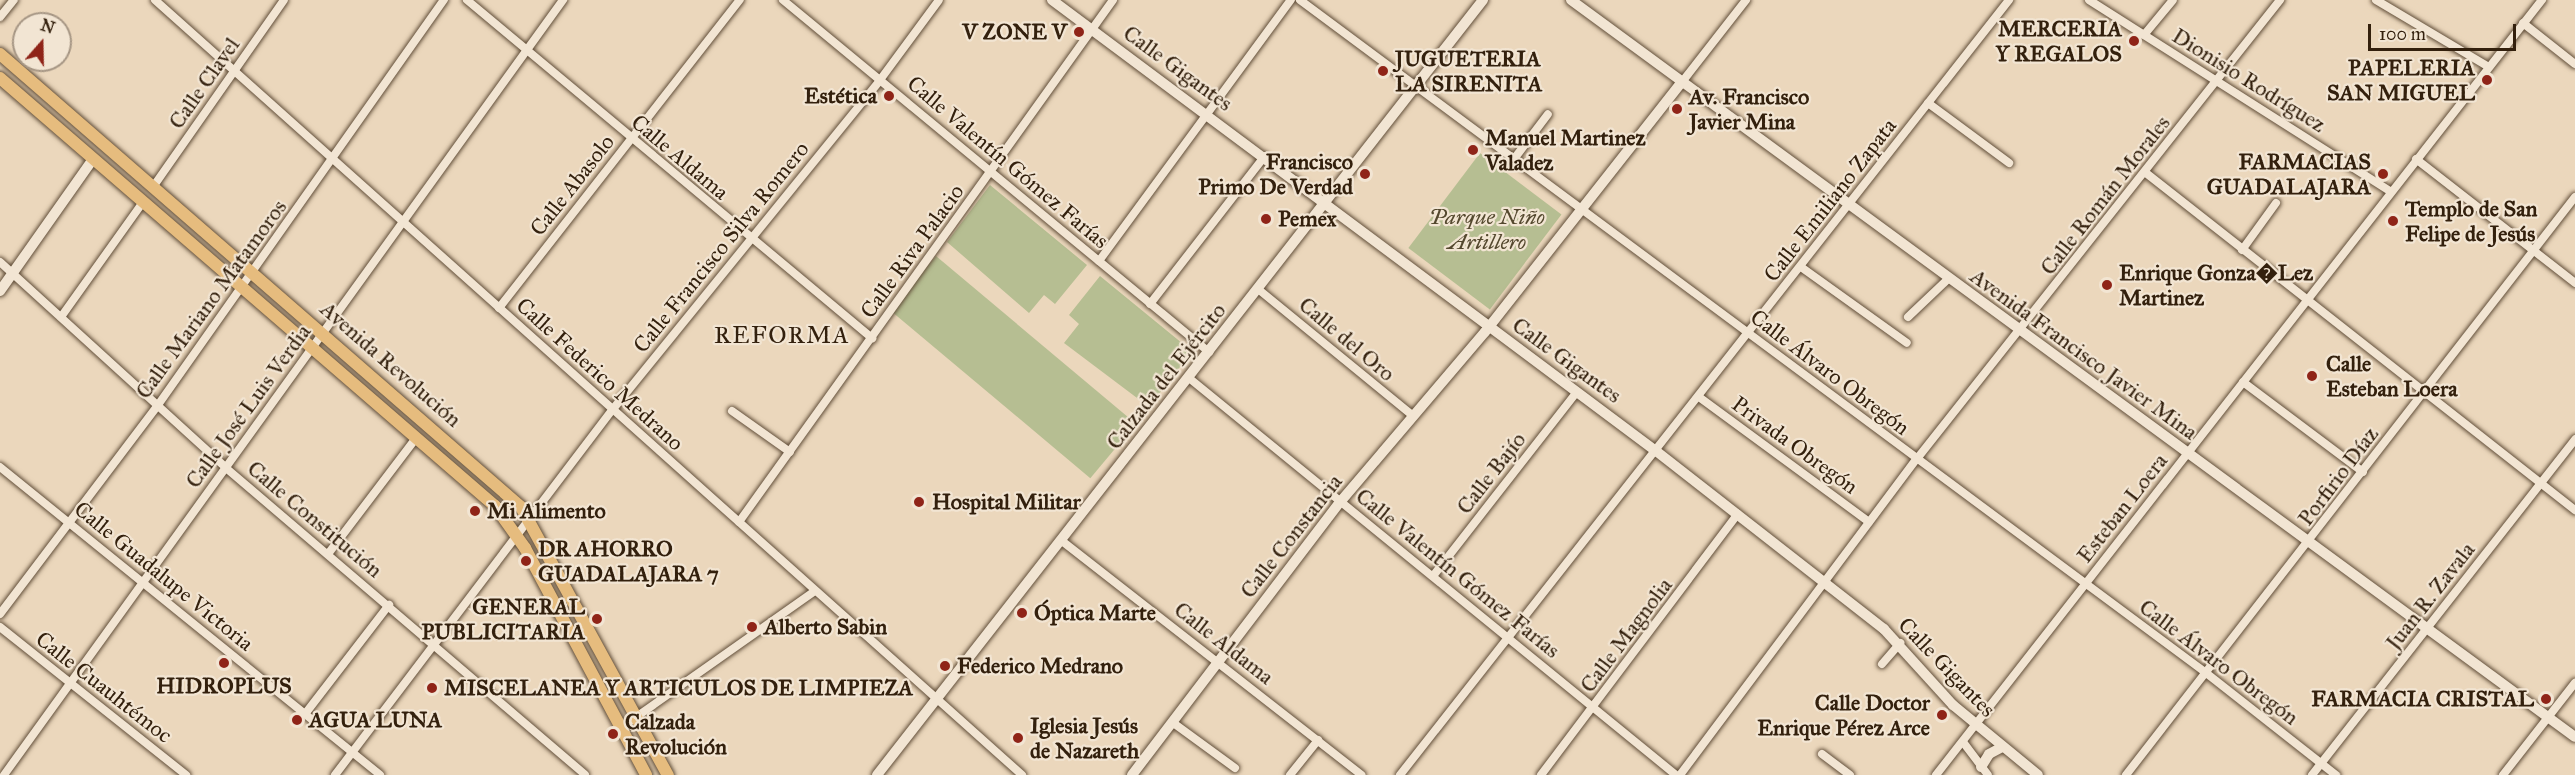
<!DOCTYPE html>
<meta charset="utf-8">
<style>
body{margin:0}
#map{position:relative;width:2575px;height:775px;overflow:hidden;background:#ebd7bc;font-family:"IM FELL Great Primer",serif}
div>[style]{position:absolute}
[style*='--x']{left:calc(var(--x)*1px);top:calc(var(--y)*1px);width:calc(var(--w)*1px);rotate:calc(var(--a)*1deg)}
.green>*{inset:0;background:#b6be92;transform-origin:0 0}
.roads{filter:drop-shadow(0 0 2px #614e39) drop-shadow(0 0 2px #614e39)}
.street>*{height:8px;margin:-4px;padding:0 4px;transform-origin:4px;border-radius:4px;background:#f2e5d3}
.secondary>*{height:10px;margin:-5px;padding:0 5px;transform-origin:5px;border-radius:5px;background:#f2e5d3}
.primary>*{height:12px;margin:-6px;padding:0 6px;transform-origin:6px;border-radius:6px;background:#e6bc7e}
.dots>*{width:16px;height:16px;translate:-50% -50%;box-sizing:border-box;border:3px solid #f2e5d3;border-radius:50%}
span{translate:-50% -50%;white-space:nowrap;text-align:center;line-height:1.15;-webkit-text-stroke:4.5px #f2e5d3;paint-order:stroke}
.poi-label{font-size:22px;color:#33200d;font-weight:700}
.right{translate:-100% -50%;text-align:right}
.left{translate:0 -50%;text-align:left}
.street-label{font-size:22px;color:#33200d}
.park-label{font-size:22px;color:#54482e;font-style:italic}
.neighbourhood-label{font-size:24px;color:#33200d;letter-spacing:1.5px}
.north{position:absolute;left:12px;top:12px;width:60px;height:60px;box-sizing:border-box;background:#f2e5d3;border:2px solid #a69684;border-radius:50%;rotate:20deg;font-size:16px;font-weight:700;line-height:24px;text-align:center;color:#33200d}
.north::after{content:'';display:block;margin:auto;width:21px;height:27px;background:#8f2418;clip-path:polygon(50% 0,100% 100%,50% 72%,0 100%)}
.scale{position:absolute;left:2368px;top:24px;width:148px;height:27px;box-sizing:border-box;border:3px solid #33200d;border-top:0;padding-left:8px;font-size:18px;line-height:21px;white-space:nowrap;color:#33200d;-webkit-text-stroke:4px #f2e5d3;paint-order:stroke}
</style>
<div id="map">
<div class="green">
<i style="left:1480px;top:153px;width:102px;height:119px;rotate:37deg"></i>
<i style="clip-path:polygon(990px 185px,1087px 265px,1055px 304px,1044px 295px,1029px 313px,947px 242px)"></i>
<i style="left:936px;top:256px;width:261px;height:71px;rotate:40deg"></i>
<i style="clip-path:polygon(1100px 276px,1188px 348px,1190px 354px,1149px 407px,1064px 343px,1079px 324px,1069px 315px)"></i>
</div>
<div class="roads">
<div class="street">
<i style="--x:155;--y:0;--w:1163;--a:41.79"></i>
<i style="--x:467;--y:0;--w:528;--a:39.85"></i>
<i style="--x:783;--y:0;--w:553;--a:39.57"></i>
<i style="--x:1300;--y:0;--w:1127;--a:36.6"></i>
<i style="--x:2205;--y:672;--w:167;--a:38.2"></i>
<i style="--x:2089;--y:0;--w:356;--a:32.4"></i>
<i style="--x:2376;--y:0;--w:131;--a:30.7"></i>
<i style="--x:0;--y:17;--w:22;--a:-51"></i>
<i style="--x:2523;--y:23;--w:66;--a:38.3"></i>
<i style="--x:2144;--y:35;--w:45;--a:-50.4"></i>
<i style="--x:1682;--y:82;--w:104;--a:-52"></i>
<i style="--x:1928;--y:103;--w:101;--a:36.5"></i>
<i style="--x:1514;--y:159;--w:56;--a:-52.9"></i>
<i style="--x:2416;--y:159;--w:202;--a:37.9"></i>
<i style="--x:2146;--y:173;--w:546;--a:38.15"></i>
<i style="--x:153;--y:187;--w:228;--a:-55"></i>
<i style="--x:2242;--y:250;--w:58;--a:-54.1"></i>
<i style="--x:1099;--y:261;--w:324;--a:-53.7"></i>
<i style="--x:0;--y:262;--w:306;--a:42.3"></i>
<i style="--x:226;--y:468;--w:472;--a:40.5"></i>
<i style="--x:1801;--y:267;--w:130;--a:35.6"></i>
<i style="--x:1258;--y:289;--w:200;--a:39.3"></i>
<i style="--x:1150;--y:304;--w:187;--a:-52.2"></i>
<i style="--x:499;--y:308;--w:391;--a:-52"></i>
<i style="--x:61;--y:317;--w:141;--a:-54.5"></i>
<i style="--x:1908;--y:317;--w:55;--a:-43.5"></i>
<i style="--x:1189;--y:378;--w:628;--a:39.19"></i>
<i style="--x:2243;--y:382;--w:150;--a:36.9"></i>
<i style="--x:1699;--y:397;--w:211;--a:36.3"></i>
<i style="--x:732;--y:411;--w:71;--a:35.3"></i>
<i style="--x:0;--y:467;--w:489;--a:39"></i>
<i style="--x:739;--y:522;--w:642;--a:-54.38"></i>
<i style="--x:1062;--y:541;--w:380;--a:38"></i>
<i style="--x:328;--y:554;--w:146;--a:-52.8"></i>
<i style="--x:1433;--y:576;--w:234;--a:-52"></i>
<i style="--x:0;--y:614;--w:262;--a:-52.9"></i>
<i style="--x:158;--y:405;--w:496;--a:-54.8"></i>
<i style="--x:0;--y:627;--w:238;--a:38.5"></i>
<i style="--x:1882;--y:664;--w:28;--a:-49"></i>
<i style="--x:305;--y:714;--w:138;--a:-52.4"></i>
<i style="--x:1172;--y:722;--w:78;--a:36.1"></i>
<i style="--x:622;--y:727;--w:236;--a:-35.2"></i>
<i style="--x:1963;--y:742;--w:41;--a:52.9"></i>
<i style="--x:1822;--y:754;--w:35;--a:37"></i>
<i style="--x:4;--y:775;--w:956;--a:-54.2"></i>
<i style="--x:335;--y:775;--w:460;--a:-52.8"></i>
<i style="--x:613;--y:409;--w:424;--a:-50.9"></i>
<i style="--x:880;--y:80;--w:99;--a:-53.6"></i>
<i style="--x:1290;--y:775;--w:45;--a:-51.3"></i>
<i style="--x:1400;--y:775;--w:986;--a:-51.84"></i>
<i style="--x:1541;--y:775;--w:327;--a:-53"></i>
<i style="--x:1680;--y:775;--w:394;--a:-53.2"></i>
<i style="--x:1916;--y:460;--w:587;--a:-51.65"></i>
<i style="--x:1936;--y:775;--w:984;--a:-51.98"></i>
<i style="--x:2126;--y:775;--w:732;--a:-52.16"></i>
<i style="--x:2312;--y:775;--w:427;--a:-51.9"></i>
<i style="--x:2503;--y:775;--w:117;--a:-52"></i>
</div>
<div class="secondary">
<i style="--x:1052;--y:0;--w:754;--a:36.75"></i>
<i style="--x:1656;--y:451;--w:289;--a:38"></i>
<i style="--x:1884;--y:629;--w:103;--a:47.8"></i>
<i style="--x:1953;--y:705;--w:110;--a:39.5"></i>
<i style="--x:1571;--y:0;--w:1245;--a:36.28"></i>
<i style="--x:0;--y:291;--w:161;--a:-54.8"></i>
<i style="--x:1981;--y:767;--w:15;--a:-58"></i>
<i style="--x:1989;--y:754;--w:15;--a:-28"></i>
<i style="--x:877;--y:775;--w:984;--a:-51.98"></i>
<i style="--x:1132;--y:775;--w:345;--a:-52.7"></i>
<i style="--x:1341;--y:501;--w:222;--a:-49.6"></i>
<i style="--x:1485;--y:332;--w:318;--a:-51.8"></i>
</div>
<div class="primary">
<i style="--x:0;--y:54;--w:690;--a:41.01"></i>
<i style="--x:521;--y:507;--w:306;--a:61.3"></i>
<i style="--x:0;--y:78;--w:654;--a:40.85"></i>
<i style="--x:495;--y:506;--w:52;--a:54.5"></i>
<i style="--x:525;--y:548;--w:257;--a:61.9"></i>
</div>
</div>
<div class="dots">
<i style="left:1079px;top:32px;background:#8f2418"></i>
<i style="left:2134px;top:41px;background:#8f2418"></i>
<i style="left:1383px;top:71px;background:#8f2418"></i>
<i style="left:2487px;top:80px;background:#8f2418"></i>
<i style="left:889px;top:96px;background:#8f2418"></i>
<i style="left:1677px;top:109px;background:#8f2418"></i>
<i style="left:1473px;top:150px;background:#8f2418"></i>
<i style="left:1365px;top:174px;background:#8f2418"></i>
<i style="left:2383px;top:174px;background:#8f2418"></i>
<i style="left:1266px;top:219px;background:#8f2418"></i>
<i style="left:2393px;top:221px;background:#8f2418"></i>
<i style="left:2107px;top:285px;background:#8f2418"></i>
<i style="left:2312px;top:376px;background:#8f2418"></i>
<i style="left:919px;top:502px;background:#8f2418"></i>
<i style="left:475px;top:511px;background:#8f2418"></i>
<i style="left:526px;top:561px;background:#8f2418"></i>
<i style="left:1022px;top:613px;background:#8f2418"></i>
<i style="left:597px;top:619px;background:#8f2418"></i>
<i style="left:752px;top:627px;background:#8f2418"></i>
<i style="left:224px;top:663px;background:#8f2418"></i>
<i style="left:945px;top:666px;background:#8f2418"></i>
<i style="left:432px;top:688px;background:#8f2418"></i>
<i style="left:2546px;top:699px;background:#8f2418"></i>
<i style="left:1942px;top:715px;background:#8f2418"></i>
<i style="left:297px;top:720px;background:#8f2418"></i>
<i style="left:613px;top:734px;background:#8f2418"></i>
<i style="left:1018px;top:738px;background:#8f2418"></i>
</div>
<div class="poi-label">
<span class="right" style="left:2122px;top:41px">MERCERIA<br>Y REGALOS</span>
<span class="right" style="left:1067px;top:32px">V ZONE V</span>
<span class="left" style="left:1395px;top:71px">JUGUETERIA<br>LA SIRENITA</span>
<span class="right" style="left:2475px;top:80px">PAPELERIA<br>SAN MIGUEL</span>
<span class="right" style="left:877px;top:96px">Estética</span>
<span class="left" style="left:1689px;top:109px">Av. Francisco<br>Javier Mina</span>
<span class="left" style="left:1485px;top:150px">Manuel Martinez<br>Valadez</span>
<span class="right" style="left:1353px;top:174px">Francisco<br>Primo De Verdad</span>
<span class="right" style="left:2371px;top:174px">FARMACIAS<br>GUADALAJARA</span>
<span class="left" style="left:2405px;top:221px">Templo de San<br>Felipe de Jesús</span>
<span class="left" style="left:1278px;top:219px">Pemex</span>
<span class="left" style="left:2119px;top:285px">Enrique Gonza�Lez<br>Martinez</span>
<span class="left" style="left:2326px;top:376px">Calle<br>Esteban Loera</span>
<span class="left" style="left:932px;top:502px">Hospital Militar</span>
<span class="left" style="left:487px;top:511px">Mi Alimento</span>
<span class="left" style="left:538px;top:561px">DR AHORRO<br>GUADALAJARA 7</span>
<span class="right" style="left:585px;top:619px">GENERAL<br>PUBLICITARIA</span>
<span class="left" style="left:1034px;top:613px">Óptica Marte</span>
<span class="left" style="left:764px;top:627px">Alberto Sabin</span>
<span class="left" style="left:957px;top:666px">Federico Medrano</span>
<span style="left:224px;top:686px">HIDROPLUS</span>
<span class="left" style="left:444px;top:688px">MISCELANEA Y ARTICULOS DE LIMPIEZA</span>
<span class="right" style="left:2534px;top:699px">FARMACIA CRISTAL</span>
<span class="right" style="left:1930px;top:715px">Calle Doctor<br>Enrique Pérez Arce</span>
<span class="left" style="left:309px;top:720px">AGUA LUNA</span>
<span class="left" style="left:625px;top:734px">Calzada<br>Revolución</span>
<span class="left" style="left:1030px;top:738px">Iglesia Jesús<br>de Nazareth</span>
</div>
<div class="street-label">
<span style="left:1178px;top:68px;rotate:36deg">Calle Gigantes</span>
<span style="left:2249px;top:80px;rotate:32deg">Dionisio Rodríguez</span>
<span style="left:204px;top:83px;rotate:-55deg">Calle Clavel</span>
<span style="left:680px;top:157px;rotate:40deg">Calle Aldama</span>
<span style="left:1008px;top:162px;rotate:40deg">Calle Valentín Gómez Farías</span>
<span style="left:572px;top:185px;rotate:-52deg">Calle Abasolo</span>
<span style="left:2105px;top:195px;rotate:-52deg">Calle Román Morales</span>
<span style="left:1830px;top:200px;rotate:-52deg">Calle Emiliano Zapata</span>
<span style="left:721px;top:247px;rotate:-51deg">Calle Francisco Silva Romero</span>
<span style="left:912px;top:251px;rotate:-54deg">Calle Riva Palacio</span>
<span style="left:211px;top:299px;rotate:-54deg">Calle Mariano Matamoros</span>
<span style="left:1347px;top:339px;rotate:40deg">Calle del Oro</span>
<span style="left:2084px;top:354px;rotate:36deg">Avenida Francisco Javier Mina</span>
<span style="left:1567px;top:360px;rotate:36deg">Calle Gigantes</span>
<span style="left:391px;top:364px;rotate:41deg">Avenida Revolución</span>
<span style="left:1830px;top:372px;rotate:37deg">Calle Álvaro Obregón</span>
<span style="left:600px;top:374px;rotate:42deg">Calle Federico Medrano</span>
<span style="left:1166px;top:376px;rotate:-52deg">Calzada del Ejército</span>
<span style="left:248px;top:406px;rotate:-54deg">Calle José Luis Verdia</span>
<span style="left:1795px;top:445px;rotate:36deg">Privada Obregón</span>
<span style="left:1491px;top:473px;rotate:-52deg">Calle Bajío</span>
<span style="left:2338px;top:476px;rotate:-53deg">Porfirio Díaz</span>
<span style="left:2122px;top:508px;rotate:-52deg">Esteban Loera</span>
<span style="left:315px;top:519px;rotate:40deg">Calle Constitución</span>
<span style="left:1291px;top:536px;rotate:-52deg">Calle Constancia</span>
<span style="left:1458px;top:573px;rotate:39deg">Calle Valentín Gómez Farías</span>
<span style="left:164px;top:576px;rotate:39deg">Calle Guadalupe Victoria</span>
<span style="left:2430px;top:596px;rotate:-52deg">Juan R. Zavala</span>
<span style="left:1626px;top:635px;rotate:-53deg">Calle Magnolia</span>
<span style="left:1224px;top:643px;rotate:38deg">Calle Aldama</span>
<span style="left:2219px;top:662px;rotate:37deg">Calle Álvaro Obregón</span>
<span style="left:1947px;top:667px;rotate:46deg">Calle Gigantes</span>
<span style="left:104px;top:687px;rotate:38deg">Calle Cuauhtémoc</span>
</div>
<div class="park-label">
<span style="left:1487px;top:229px">Parque Niño<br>Artillero</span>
</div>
<div class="neighbourhood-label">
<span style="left:782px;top:336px">REFORMA</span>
</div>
<div class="north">N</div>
<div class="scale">100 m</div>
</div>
